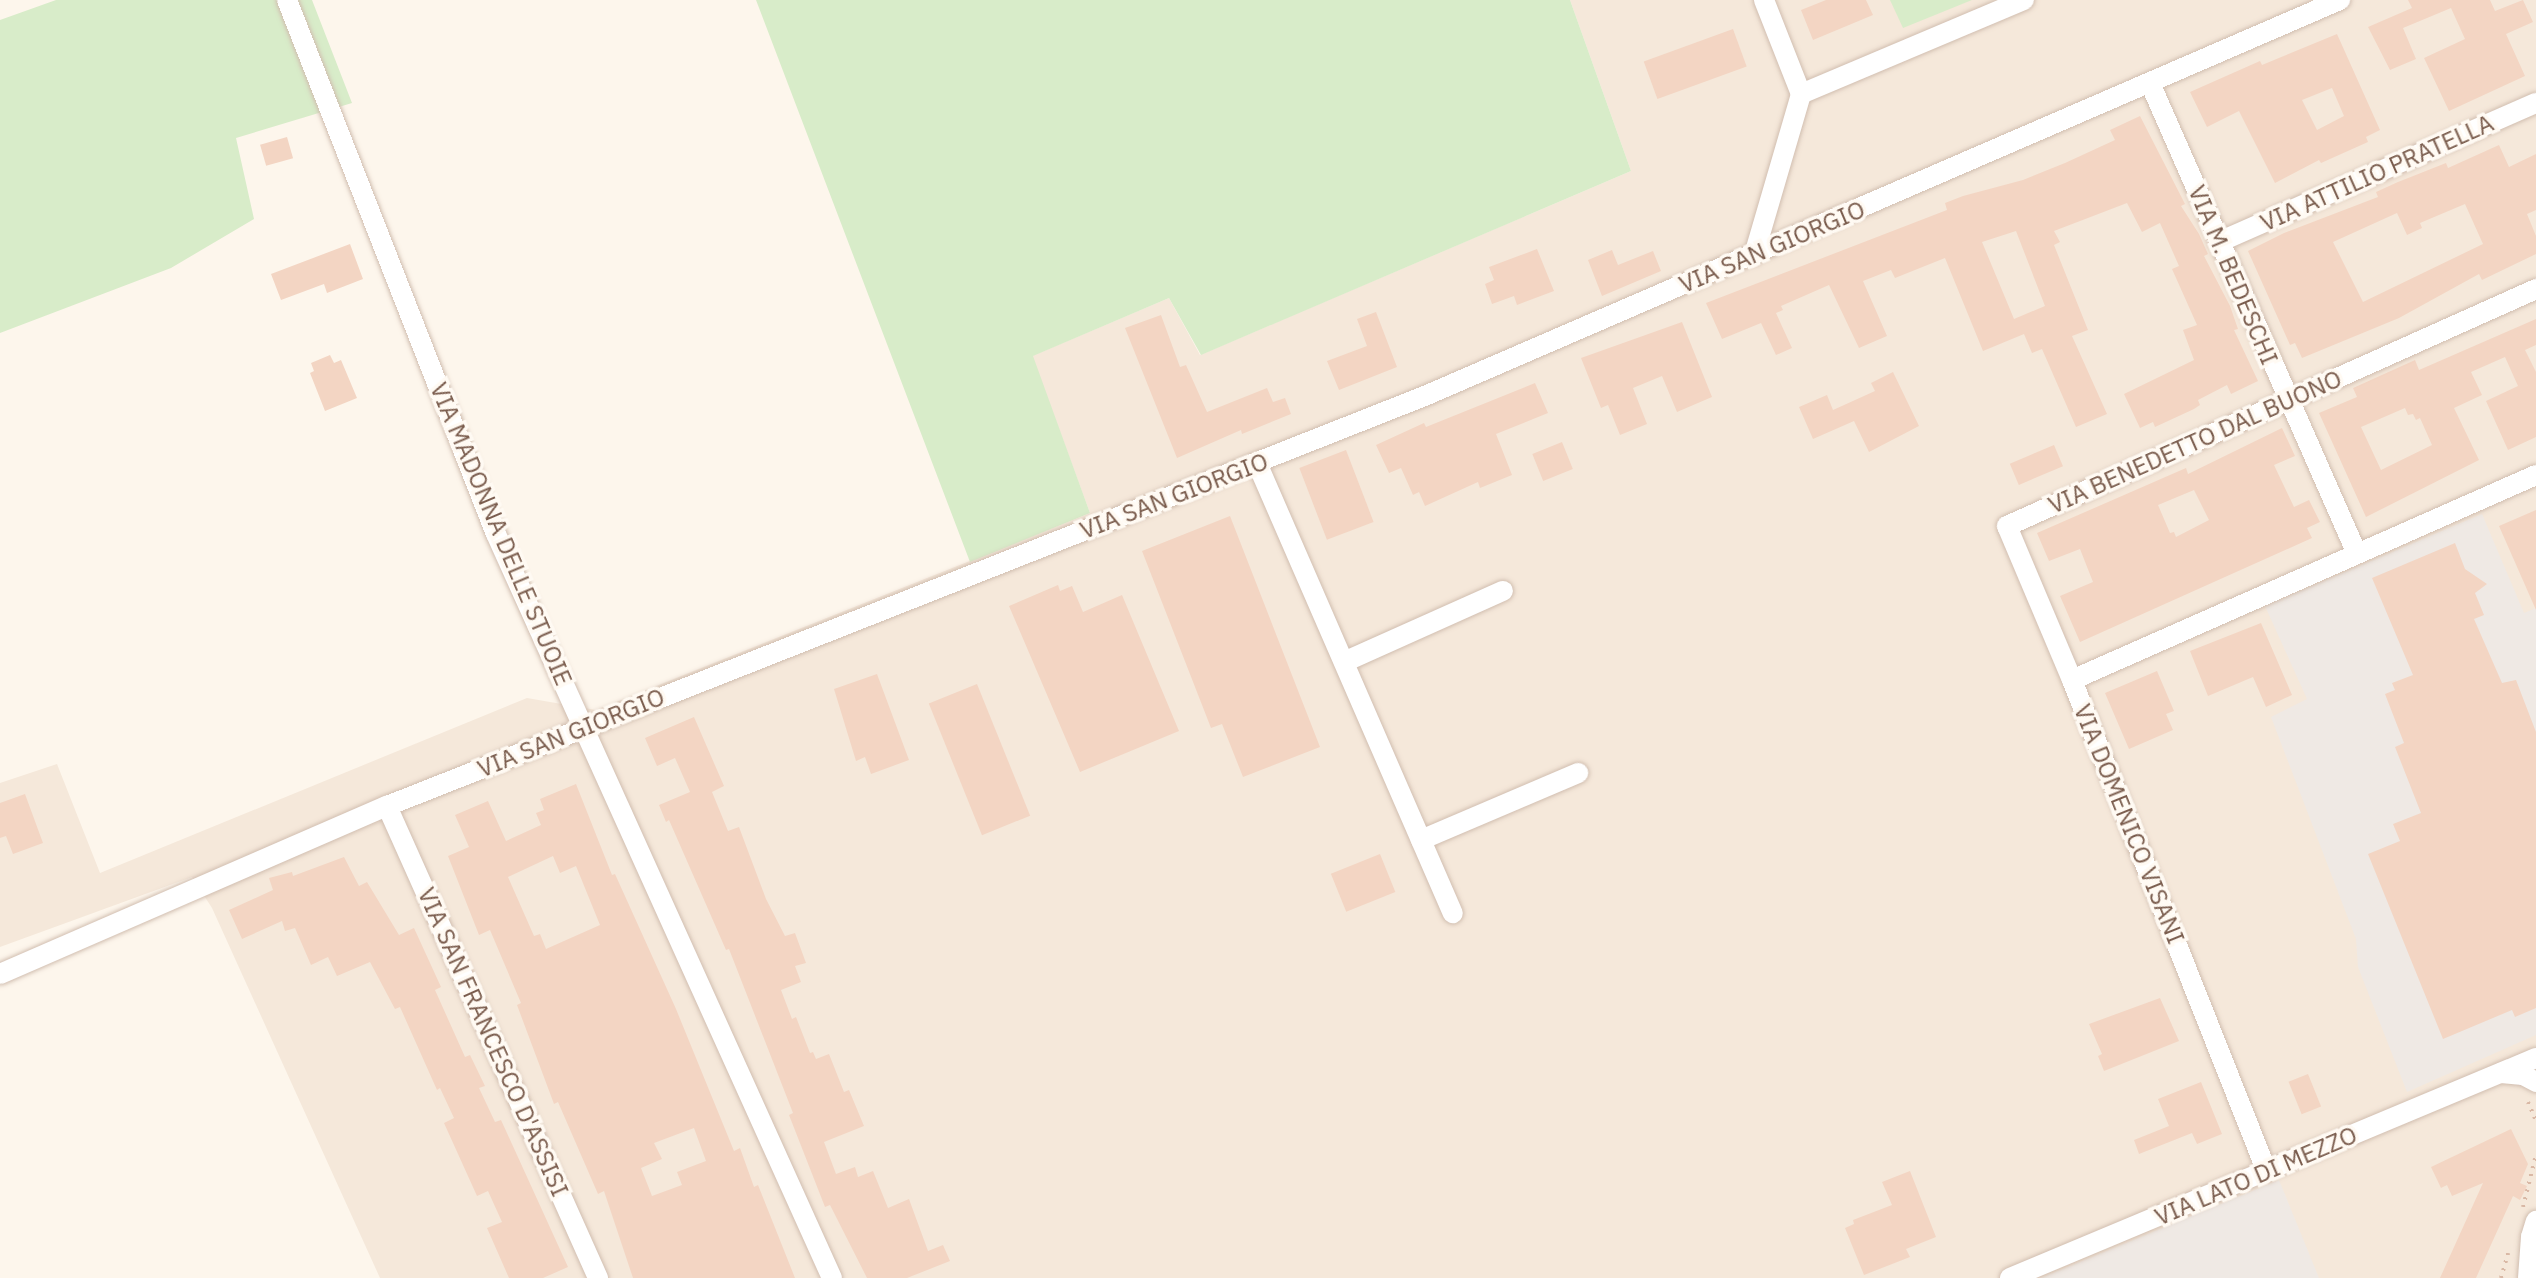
<!DOCTYPE html>
<style>
body{margin:0}
#map{position:relative;width:2536px;height:1278px;overflow:hidden;background:#fdf6ec;font-family:"IBM Plex Sans",sans-serif}
div>[style]{position:absolute}
[style*='--x']{left:calc(var(--x)*1px);top:calc(var(--y)*1px);width:calc(var(--w)*1px);rotate:calc(var(--a)*1deg)}
.residential>*{inset:0;background:#f5e8da}
.industrial>*{inset:0;background:#efe9e4}
.green>*{inset:0;background:#d8ecc9}
.building>*{inset:0;background:#f3d5c3;transform-origin:0 0}
.path>*{height:4px;margin-top:-2px;transform-origin:0;background:repeating-linear-gradient(90deg,#d9b8a5 0 2px,transparent 0 8px)}
.roads{filter:drop-shadow(0 0 2px #d1beb0) drop-shadow(0 0 2px #d1beb0)}
.street>*{height:20px;margin:-10px;padding:0 10px;transform-origin:10px;border-radius:10px;background:#fff}
span{translate:-50% -50%;white-space:nowrap;text-align:center;line-height:1.15;-webkit-text-stroke:7px #fffaf3;paint-order:stroke}
.street-label{font-size:24px;color:#7a5c4d}
</style>
<div id="map">
<div class="residential">
<i style="clip-path:polygon(1570px 0,2536px 0,2536px 1278px,380px 1278px,212px 908px,192px 877px,0 947px,0 783px,57px 764px,100px 873px,527px 698px,596px 710px,1090px 513px,1032px 356px,1169px 298px,1200px 355px,1631px 171px)"></i>
</div>
<div class="industrial">
<i style="clip-path:polygon(2482px 514px,2524px 613px,2536px 608px,2536px 1035px,2407px 1092px,2358px 967px,2356px 939px,2271px 717px,2307px 699px,2265px 606px)"></i>
<i style="clip-path:polygon(2279px 1180px,2319px 1278px,2041px 1278px)"></i>
</div>
<div class="green">
<i style="clip-path:polygon(56px 0,312px 0,352px 103px,236px 138px,254px 219px,171px 268px,0 333px,0 20px)"></i>
<i style="clip-path:polygon(756px 0,1570px 0,1631px 171px,1201px 355px,1169px 298px,1033px 356px,1090px 513px,970px 562px)"></i>
<i style="clip-path:polygon(1890px 0,1972px 0,1903px 28px)"></i>
</div>
<div class="building">
<i style="clip-path:polygon(1826px 0,1866px 0,1873px 15px,1813px 40px,1801px 10px)"></i>
<i style="clip-path:polygon(2408px 0,2490px 0,2495px 11px,2523px 0,2533px 22px,2506px 34px,2525px 76px,2449px 111px,2424px 58px,2465px 39px,2451px 8px,2403px 28px,2416px 59px,2390px 70px,2368px 27px,2412px 8px)"></i>
<i style="left:1733px;top:29px;width:40px;height:95px;rotate:70deg"></i>
<i style="clip-path:polygon(evenodd,2337px 34px,2380px 130px,2366px 137px,2368px 142px,2321px 163px,2319px 160px,2275px 183px,2239px 111px,2207px 127px,2190px 92px,2260px 61px,2262px 65px,2337px 34px,2332px 88px,2344px 116px,2317px 130px,2302px 100px,2332px 88px)"></i>
<i style="clip-path:polygon(evenodd,2140px 116px,2185px 204px,2181px 206px,2199px 234px,2208px 254px,2204px 256px,2230px 306px,2238px 329px,2234px 330px,2258px 381px,2231px 394px,2227px 385px,2198px 400px,2200px 405px,2194px 409px,2155px 427px,2153px 422px,2140px 428px,2124px 394px,2194px 360px,2183px 330px,2197px 325px,2172px 269px,2179px 266px,2160px 223px,2142px 232px,2127px 203px,2054px 231px,2060px 242px,2054px 245px,2088px 330px,2072px 336px,2107px 414px,2076px 427px,2042px 349px,2032px 353px,2024px 334px,1983px 351px,1945px 258px,1895px 278px,1891px 270px,1863px 281px,1887px 336px,1859px 348px,1829px 285px,1781px 306px,1783px 310px,1776px 313px,1792px 348px,1776px 355px,1761px 323px,1722px 339px,1706px 303px,1947px 210px,1945px 203px,1963px 196px,2023px 180px,2065px 163px,2115px 140px,2110px 130px,2140px 116px,2016px 231px,2045px 306px,2014px 319px,1982px 242px,2016px 231px)"></i>
<i style="left:287px;top:137px;width:22px;height:28px;rotate:74deg"></i>
<i style="clip-path:polygon(evenodd,2499px 145px,2509px 167px,2536px 154px,2536px 210px,2527px 214px,2536px 236px,2536px 254px,2482px 280px,2479px 274px,2399px 318px,2302px 358px,2295px 343px,2290px 345px,2248px 251px,2284px 233px,2378px 197px,2376px 192px,2398px 182px,2446px 163px,2448px 168px,2499px 145px,2465px 204px,2483px 244px,2363px 302px,2333px 242px,2397px 213px,2407px 235px,2422px 228px,2420px 223px,2465px 204px)"></i>
<i style="clip-path:polygon(350px 244px,363px 279px,327px 293px,324px 284px,281px 300px,271px 274px)"></i>
<i style="clip-path:polygon(1537px 249px,1554px 291px,1517px 305px,1514px 296px,1492px 304px,1485px 284px,1494px 280px,1489px 267px)"></i>
<i style="clip-path:polygon(1612px 250px,1618px 265px,1653px 251px,1661px 271px,1602px 296px,1588px 260px)"></i>
<i style="clip-path:polygon(1376px 312px,1397px 367px,1339px 390px,1327px 361px,1367px 346px,1357px 319px)"></i>
<i style="clip-path:polygon(1161px 315px,1180px 367px,1186px 365px,1207px 412px,1267px 388px,1273px 402px,1285px 398px,1291px 414px,1242px 434px,1241px 430px,1177px 458px,1125px 328px)"></i>
<i style="clip-path:polygon(evenodd,2536px 319px,2536px 345px,2525px 350px,2536px 372px,2536px 437px,2508px 450px,2486px 401px,2518px 386px,2505px 357px,2471px 372px,2482px 395px,2454px 408px,2479px 460px,2366px 517px,2319px 413px,2357px 397px,2353px 388px,2415px 360px,2419px 370px,2536px 319px,2405px 408px,2408px 415px,2413px 414px,2416px 420px,2420px 418px,2432px 445px,2381px 470px,2361px 427px,2405px 408px)"></i>
<i style="clip-path:polygon(1682px 322px,1712px 397px,1677px 412px,1662px 376px,1633px 388px,1647px 424px,1620px 435px,1608px 405px,1601px 408px,1581px 358px)"></i>
<i style="clip-path:polygon(330px 355px,334px 363px,341px 360px,357px 398px,325px 411px,310px 373px,314px 371px,311px 363px)"></i>
<i style="clip-path:polygon(1893px 372px,1919px 426px,1869px 452px,1854px 421px,1813px 439px,1799px 407px,1827px 395px,1833px 410px,1875px 391px,1871px 383px)"></i>
<i style="clip-path:polygon(1535px 383px,1548px 413px,1496px 434px,1512px 475px,1480px 488px,1478px 482px,1425px 506px,1419px 492px,1413px 495px,1401px 468px,1389px 473px,1376px 445px,1424px 423px,1426px 427px)"></i>
<i style="clip-path:polygon(evenodd,2282px 428px,2295px 456px,2274px 465px,2294px 507px,2309px 500px,2320px 522px,2307px 528px,2312px 538px,2080px 642px,2060px 596px,2093px 582px,2080px 549px,2049px 561px,2037px 533px,2186px 468px,2188px 474px,2282px 428px,2194px 490px,2209px 520px,2176px 537px,2174px 532px,2170px 533px,2158px 505px,2194px 490px)"></i>
<i style="left:1562px;top:442px;width:29px;height:32px;rotate:68deg"></i>
<i style="left:2054px;top:445px;width:23px;height:48px;rotate:67deg"></i>
<i style="left:1346px;top:450px;width:77px;height:50px;rotate:69deg"></i>
<i style="clip-path:polygon(2536px 510px,2536px 610px,2499px 526px)"></i>
<i style="clip-path:polygon(1230px 516px,1320px 747px,1243px 777px,1222px 724px,1211px 728px,1142px 551px)"></i>
<i style="clip-path:polygon(2455px 543px,2465px 569px,2487px 584px,2475px 593px,2484px 615px,2474px 619px,2502px 683px,2516px 680px,2536px 732px,2536px 1008px,2515px 1017px,2512px 1010px,2443px 1039px,2368px 854px,2400px 841px,2393px 824px,2421px 813px,2395px 747px,2404px 743px,2385px 694px,2395px 690px,2392px 683px,2413px 675px,2372px 578px)"></i>
<i style="clip-path:polygon(1058px 585px,1060px 591px,1072px 586px,1083px 612px,1122px 595px,1179px 731px,1080px 772px,1009px 606px)"></i>
<i style="clip-path:polygon(2261px 623px,2292px 695px,2266px 707px,2253px 677px,2208px 696px,2190px 651px)"></i>
<i style="clip-path:polygon(2157px 671px,2174px 711px,2166px 714px,2173px 730px,2129px 749px,2105px 693px)"></i>
<i style="clip-path:polygon(877px 674px,909px 760px,871px 774px,865px 757px,856px 761px,834px 689px)"></i>
<i style="left:977px;top:684px;width:142px;height:52px;rotate:68deg"></i>
<i style="clip-path:polygon(694px 717px,724px 786px,712px 792px,728px 831px,739px 827px,766px 899px,785px 936px,795px 933px,806px 963px,795px 966px,801px 982px,781px 990px,792px 1019px,796px 1017px,810px 1053px,813px 1052px,816px 1059px,829px 1054px,844px 1092px,849px 1090px,864px 1126px,824px 1142px,836px 1174px,855px 1167px,858px 1177px,873px 1171px,888px 1208px,909px 1199px,928px 1251px,943px 1245px,950px 1261px,907px 1278px,867px 1278px,830px 1205px,825px 1207px,789px 1115px,793px 1113px,729px 949px,726px 950px,669px 820px,666px 822px,659px 805px,690px 792px,675px 758px,657px 766px,645px 738px)"></i>
<i style="clip-path:polygon(evenodd,576px 784px,612px 875px,615px 874px,676px 1009px,734px 1151px,740px 1148px,754px 1187px,758px 1185px,795px 1278px,633px 1278px,604px 1191px,598px 1194px,558px 1102px,554px 1104px,517px 1005px,521px 1003px,490px 930px,479px 935px,448px 856px,469px 847px,455px 815px,488px 801px,506px 841px,541px 825px,536px 813px,544px 810px,540px 799px,576px 784px,553px 856px,560px 873px,576px 866px,600px 925px,546px 949px,540px 934px,534px 936px,508px 877px,553px 856px,576px 784px,694px 1128px,706px 1161px,677px 1172px,682px 1185px,652px 1196px,641px 1168px,662px 1159px,654px 1143px,694px 1128px)"></i>
<i style="clip-path:polygon(25px 794px,43px 843px,13px 854px,6px 836px,0 838px,0 803px)"></i>
<i style="left:1380px;top:854px;width:41px;height:53px;rotate:68deg"></i>
<i style="clip-path:polygon(344px 857px,359px 886px,367px 882px,399px 935px,414px 928px,441px 987px,435px 990px,465px 1057px,470px 1055px,485px 1086px,479px 1088px,495px 1122px,501px 1120px,568px 1267px,543px 1278px,509px 1278px,487px 1228px,502px 1222px,488px 1191px,477px 1196px,444px 1123px,454px 1118px,440px 1088px,437px 1090px,400px 1007px,395px 1009px,370px 962px,337px 976px,328px 957px,311px 965px,295px 928px,285px 931px,282px 921px,242px 939px,229px 910px,273px 890px,269px 878px,292px 872px,293px 876px)"></i>
<i style="clip-path:polygon(2160px 998px,2179px 1041px,2104px 1071px,2098px 1056px,2102px 1054px,2089px 1024px)"></i>
<i style="left:2308px;top:1074px;width:35px;height:21px;rotate:68deg"></i>
<i style="clip-path:polygon(2201px 1082px,2222px 1134px,2197px 1144px,2192px 1133px,2139px 1154px,2134px 1140px,2169px 1126px,2158px 1099px)"></i>
<i style="clip-path:polygon(2511px 1129px,2528px 1164px,2520px 1183px,2527px 1186px,2520px 1200px,2513px 1196px,2476px 1278px,2440px 1278px,2483px 1183px,2452px 1196px,2447px 1185px,2441px 1188px,2431px 1167px)"></i>
<i style="clip-path:polygon(1910px 1171px,1936px 1237px,1906px 1249px,1910px 1257px,1864px 1275px,1845px 1228px,1854px 1224px,1853px 1220px,1892px 1205px,1882px 1182px)"></i>
</div>
<div class="path">
<i style="--x:2528;--y:1102;--w:21;--a:67"></i>
<i style="--x:2523;--y:1207;--w:54;--a:-76"></i>
<i style="--x:2501;--y:1278;--w:26;--a:-74"></i>
</div>
<div class="roads">
<div class="street">
<i style="--x:287;--y:0;--w:573;--a:68.63"></i>
<i style="--x:496;--y:534;--w:816;--a:65.7"></i>
<i style="--x:2150;--y:83;--w:514;--a:66.27"></i>
<i style="--x:1801;--y:94;--w:242;--a:-22.9"></i>
<i style="--x:2219;--y:242;--w:346;--a:-23.7"></i>
<i style="--x:1754;--y:255;--w:168;--a:-73.7"></i>
<i style="--x:1801;--y:94;--w:101;--a:-111.5"></i>
<i style="--x:1257;--y:463;--w:491;--a:66.5"></i>
<i style="--x:1344;--y:662;--w:174;--a:-24.1"></i>
<i style="--x:2072;--y:680;--w:167;--a:-112.9"></i>
<i style="--x:2007;--y:526;--w:580;--a:-24.13"></i>
<i style="--x:387;--y:806;--w:517;--a:65.91"></i>
<i style="--x:1421;--y:840;--w:171;--a:-23.1"></i>
<i style="--x:0;--y:974;--w:422;--a:-23.5"></i>
<i style="--x:387;--y:806;--w:1118;--a:-21.56"></i>
<i style="--x:1427;--y:395;--w:995;--a:-23.4"></i>
<i style="--x:2501;--y:1073;--w:22;--a:5"></i>
<i style="--x:2523;--y:1075;--w:15;--a:28"></i>
<i style="--x:2267;--y:1172;--w:529;--a:-111.62"></i>
<i style="--x:2072;--y:680;--w:507;--a:-23.84"></i>
<i style="--x:2010;--y:1278;--w:570;--a:-22.7"></i>
<i style="--x:2528;--y:1278;--w:41;--a:-85.8"></i>
<i style="--x:2531;--y:1237;--w:17;--a:-73"></i>
</div>
</div>
<div class="street-label">
<span style="left:2377px;top:173px;rotate:-24deg">VIA ATTILIO PRATELLA</span>
<span style="left:1772px;top:247px;rotate:-23deg">VIA SAN GIORGIO</span>
<span style="left:2233px;top:275px;rotate:67deg">VIA M. BEDESCHI</span>
<span style="left:2195px;top:442px;rotate:-24deg">VIA BENEDETTO DAL BUONO</span>
<span style="left:1174px;top:496px;rotate:-21deg">VIA SAN GIORGIO</span>
<span style="left:501px;top:534px;rotate:67deg">VIA MADONNA DELLE STUOIE</span>
<span style="left:571px;top:733px;rotate:-22deg">VIA SAN GIORGIO</span>
<span style="left:2129px;top:824px;rotate:68deg">VIA DOMENICO VISANI</span>
<span style="left:493px;top:1042px;rotate:66deg">VIA SAN FRANCESCO D'ASSISI</span>
<span style="left:2256px;top:1176px;rotate:-23deg">VIA LATO DI MEZZO</span>
</div>
</div>
